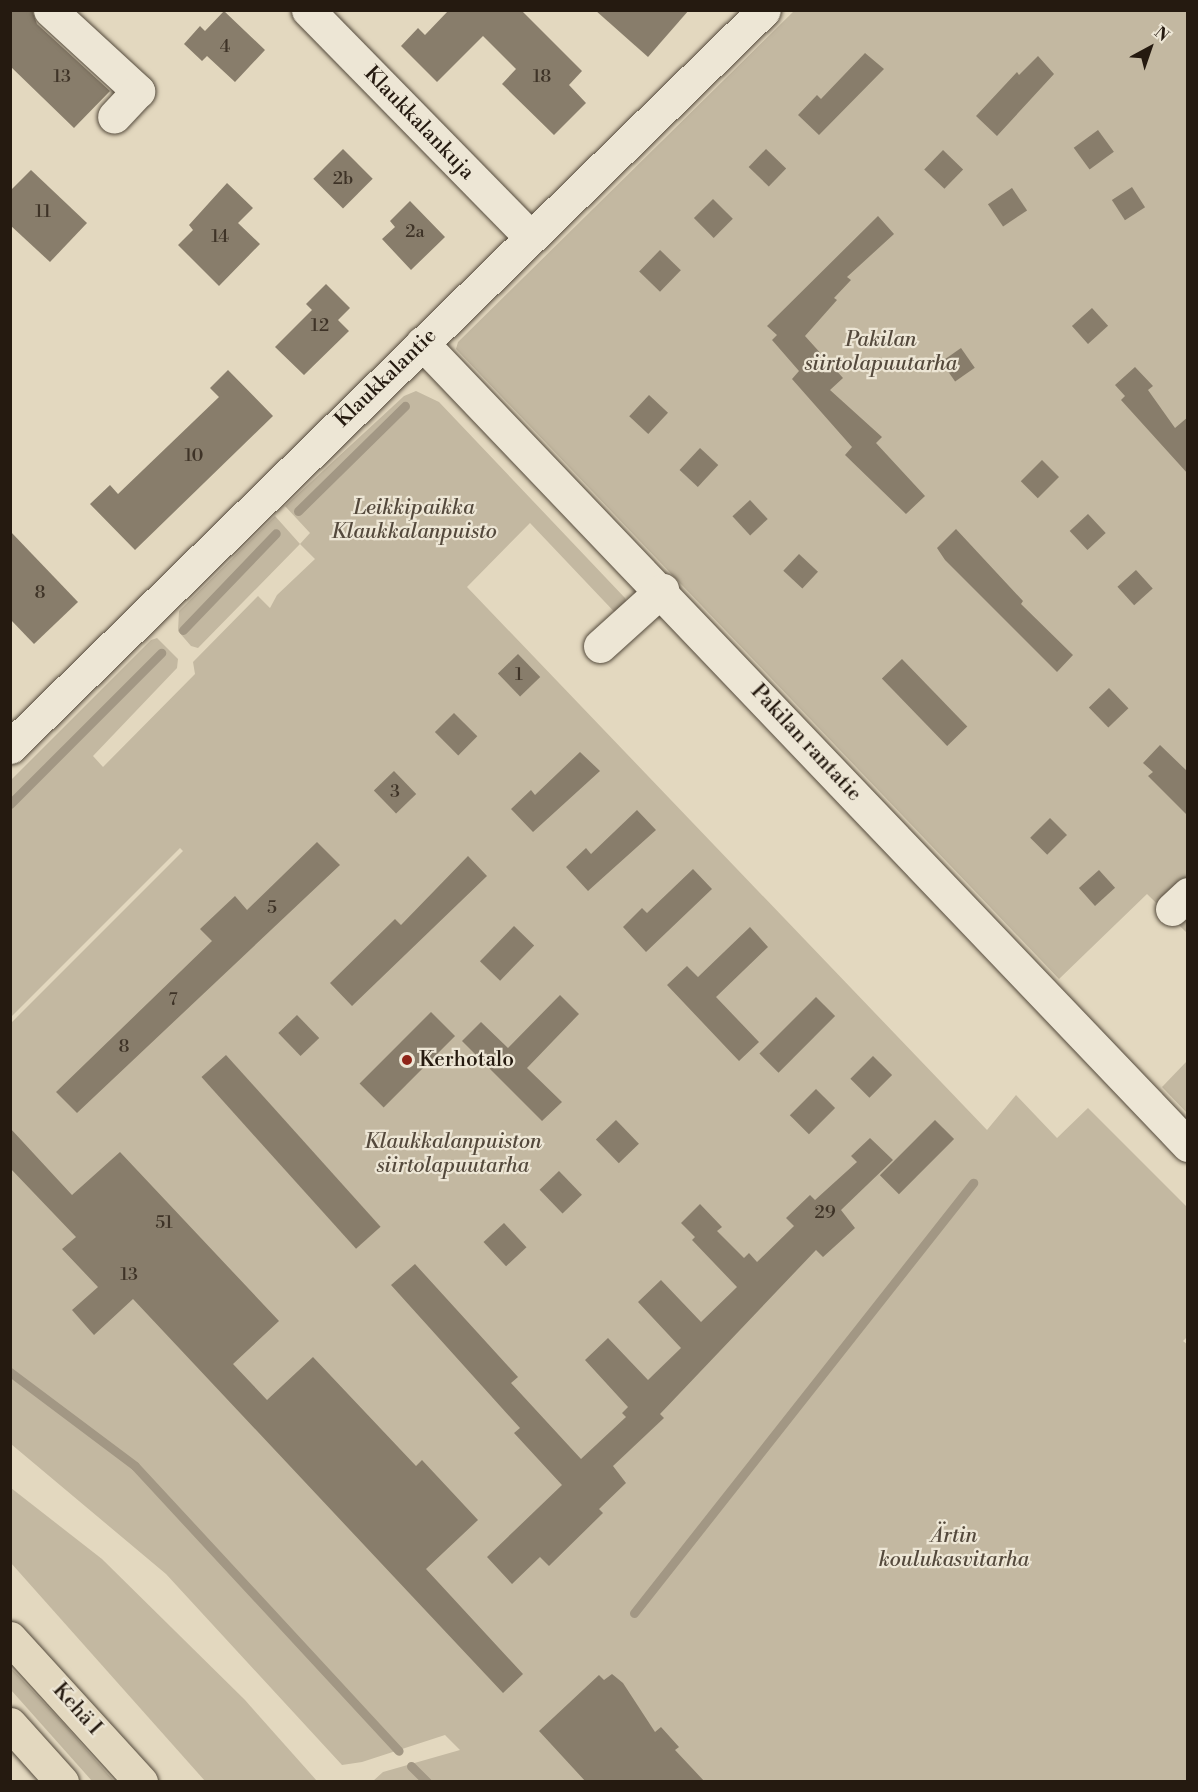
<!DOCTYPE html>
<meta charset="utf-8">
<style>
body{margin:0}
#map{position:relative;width:1198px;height:1792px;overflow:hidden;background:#e3d8bf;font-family:"Libre Bodoni",serif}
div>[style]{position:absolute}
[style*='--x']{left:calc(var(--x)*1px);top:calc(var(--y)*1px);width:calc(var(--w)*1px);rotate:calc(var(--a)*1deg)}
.green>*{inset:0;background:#c3b8a1}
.stream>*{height:9px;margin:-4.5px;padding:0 4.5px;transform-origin:4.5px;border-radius:4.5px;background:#a29784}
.building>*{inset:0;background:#887d6b;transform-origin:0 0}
.roads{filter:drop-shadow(0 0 2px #544a3c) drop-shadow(0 0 2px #544a3c)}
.minor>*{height:33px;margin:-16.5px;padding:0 16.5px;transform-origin:16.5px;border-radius:16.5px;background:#ede6d5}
.highway>*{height:33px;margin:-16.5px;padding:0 16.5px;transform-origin:16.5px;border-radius:16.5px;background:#e3d8bf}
.dots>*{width:16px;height:16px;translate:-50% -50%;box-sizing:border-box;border:3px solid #ede6d5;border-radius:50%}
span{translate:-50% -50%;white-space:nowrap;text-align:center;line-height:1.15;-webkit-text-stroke:4.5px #ede6d5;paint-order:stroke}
.number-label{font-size:18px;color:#3e3327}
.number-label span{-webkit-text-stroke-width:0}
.street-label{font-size:21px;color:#251a10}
.park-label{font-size:21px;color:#54493c;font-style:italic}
.poi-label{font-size:21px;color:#251a10}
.left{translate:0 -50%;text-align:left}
.frame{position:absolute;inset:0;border:12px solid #251a10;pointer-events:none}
.north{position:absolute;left:1120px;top:18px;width:60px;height:60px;-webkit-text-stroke:4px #ede6d5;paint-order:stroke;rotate:40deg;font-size:16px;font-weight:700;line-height:24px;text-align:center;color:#251a10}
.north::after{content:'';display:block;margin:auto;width:21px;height:27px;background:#251a10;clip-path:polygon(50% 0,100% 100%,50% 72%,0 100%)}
</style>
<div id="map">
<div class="green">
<i style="clip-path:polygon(794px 11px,1187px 11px,1187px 933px,1147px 894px,1059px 979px,456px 349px,458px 342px)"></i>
<i style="clip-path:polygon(416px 391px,439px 402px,625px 598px,629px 608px,622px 620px,530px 523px,467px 587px,987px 1130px,1016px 1095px,1057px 1138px,1088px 1108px,1187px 1207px,1188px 1336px,1183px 1341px,1188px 1345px,1187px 1781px,373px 1781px,383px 1772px,460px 1750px,445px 1735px,362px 1762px,342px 1765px,166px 1574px,11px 1444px,11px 1023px,183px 851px,180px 848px,11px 1017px,11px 780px,151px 640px,157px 638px,178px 659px,177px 668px,93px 756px,103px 767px,195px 674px,193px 662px,258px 596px,270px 608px,277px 595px,315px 559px,300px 544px,198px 648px,191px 646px,178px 631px,179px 611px,275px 516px,300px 544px,310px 533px,285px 506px,404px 396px)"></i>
<i style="clip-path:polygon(1187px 1061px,1187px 1113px,1162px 1087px)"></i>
<i style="clip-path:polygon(11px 1488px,102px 1559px,245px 1700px,317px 1781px,205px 1781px,11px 1563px)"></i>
<i style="clip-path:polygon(11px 1668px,63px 1723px,114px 1781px,92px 1781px,11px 1690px)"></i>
</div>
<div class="stream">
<i style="--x:298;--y:511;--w:150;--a:-44.5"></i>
<i style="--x:183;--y:630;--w:134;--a:-46.2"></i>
<i style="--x:10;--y:804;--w:214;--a:-45"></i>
<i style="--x:10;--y:1372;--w:156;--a:36.9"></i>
<i style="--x:135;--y:1466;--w:388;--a:47.2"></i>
<i style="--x:634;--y:1613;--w:548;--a:-51.75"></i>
<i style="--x:411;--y:1766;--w:23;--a:45"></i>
</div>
<div class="building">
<i style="clip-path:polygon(10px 10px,32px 10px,37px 24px,110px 91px,74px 128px,10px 66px)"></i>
<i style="clip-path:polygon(595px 10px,689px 10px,648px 57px)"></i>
<i style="clip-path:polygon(224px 11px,265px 50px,235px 82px,207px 56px,202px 61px,184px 44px,200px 26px,205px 31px)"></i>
<i style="clip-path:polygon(448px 11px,522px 11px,582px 71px,569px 85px,586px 103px,554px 135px,502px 84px,516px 69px,483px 36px,437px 82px,401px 46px,418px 28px,425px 35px)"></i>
<i style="clip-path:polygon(865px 53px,884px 69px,819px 135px,798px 115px,817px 95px,821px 99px)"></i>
<i style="clip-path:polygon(1038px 56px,1054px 74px,997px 136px,976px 116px,1017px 72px,1019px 75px)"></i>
<i style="left:1098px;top:130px;width:27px;height:30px;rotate:54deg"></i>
<i style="left:343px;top:149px;width:42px;height:42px;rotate:45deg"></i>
<i style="left:766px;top:149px;width:28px;height:25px;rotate:44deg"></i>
<i style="left:943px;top:150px;width:28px;height:27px;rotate:44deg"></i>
<i style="clip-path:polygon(31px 170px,87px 223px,50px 262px,10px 225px,10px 191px)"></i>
<i style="clip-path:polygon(227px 183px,253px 208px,238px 223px,260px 244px,219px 286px,178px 245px,193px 230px,189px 225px)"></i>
<i style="left:1132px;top:187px;width:24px;height:24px;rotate:57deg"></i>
<i style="left:1012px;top:188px;width:27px;height:29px;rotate:56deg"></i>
<i style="left:713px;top:199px;width:28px;height:27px;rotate:45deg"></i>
<i style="clip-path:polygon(410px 201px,445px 237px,411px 270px,382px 239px,395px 227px,390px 221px)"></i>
<i style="clip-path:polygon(878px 216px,894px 234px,847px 277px,851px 280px,834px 298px,837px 300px,805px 336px,843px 378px,830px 390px,882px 437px,876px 443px,925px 496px,906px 514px,845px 455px,852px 447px,792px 379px,799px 371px,772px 340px,777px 335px,767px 326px)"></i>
<i style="left:660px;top:250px;width:29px;height:30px;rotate:44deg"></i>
<i style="clip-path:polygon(326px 284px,350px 308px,338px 320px,349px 331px,304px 375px,275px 347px,312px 310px,306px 304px)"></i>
<i style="left:1092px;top:308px;width:24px;height:27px;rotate:48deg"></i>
<i style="left:961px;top:348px;width:24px;height:24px;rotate:55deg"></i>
<i style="clip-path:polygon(1135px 367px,1153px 386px,1148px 390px,1175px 428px,1188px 417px,1188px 474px,1121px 400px,1125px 396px,1115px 385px)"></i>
<i style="clip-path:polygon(228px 370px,273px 416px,135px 550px,90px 504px,110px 485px,118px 494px,219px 397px,210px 388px)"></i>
<i style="left:649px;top:395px;width:26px;height:29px;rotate:43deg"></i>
<i style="left:700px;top:448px;width:25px;height:30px;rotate:43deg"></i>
<i style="left:1042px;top:460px;width:24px;height:30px;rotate:45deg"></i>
<i style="left:750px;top:500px;width:26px;height:24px;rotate:47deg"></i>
<i style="left:1088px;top:514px;width:26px;height:25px;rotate:47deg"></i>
<i style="clip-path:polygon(956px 529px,1023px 601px,1021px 604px,1073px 655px,1057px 672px,945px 560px,937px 548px)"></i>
<i style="clip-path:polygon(10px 531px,78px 602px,34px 644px,10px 619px)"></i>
<i style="left:799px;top:554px;width:26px;height:23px;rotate:43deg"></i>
<i style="left:1136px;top:570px;width:25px;height:25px;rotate:48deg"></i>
<i style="left:518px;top:654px;width:32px;height:28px;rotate:46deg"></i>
<i style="left:902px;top:659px;width:94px;height:28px;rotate:46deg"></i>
<i style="left:1109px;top:688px;width:28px;height:28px;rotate:46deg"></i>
<i style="left:454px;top:713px;width:33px;height:27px;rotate:45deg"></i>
<i style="clip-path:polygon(1160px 745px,1188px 772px,1188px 816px,1148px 776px,1153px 772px,1143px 763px)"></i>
<i style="clip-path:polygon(580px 752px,600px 771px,533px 832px,511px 809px,531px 790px,535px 795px)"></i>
<i style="left:394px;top:771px;width:32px;height:28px;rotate:46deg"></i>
<i style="clip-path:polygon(637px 810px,656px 830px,588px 891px,566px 867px,586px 848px,591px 854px)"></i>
<i style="left:1050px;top:818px;width:24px;height:28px;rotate:45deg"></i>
<i style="clip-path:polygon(317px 842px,340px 865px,77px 1113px,56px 1092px,212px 941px,200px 929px,235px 896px,247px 910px)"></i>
<i style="clip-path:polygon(468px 856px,487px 876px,352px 1006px,330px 983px,395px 919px,401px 925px)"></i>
<i style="clip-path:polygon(693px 869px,712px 889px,646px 952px,623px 927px,642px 908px,647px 913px)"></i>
<i style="left:1099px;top:870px;width:24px;height:27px;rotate:48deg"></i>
<i style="left:514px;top:926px;width:28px;height:49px;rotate:44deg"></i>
<i style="clip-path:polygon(750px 927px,768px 947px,716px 997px,759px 1042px,739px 1061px,667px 985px,687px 966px,698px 977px)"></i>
<i style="clip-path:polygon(560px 995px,579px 1014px,527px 1068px,562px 1102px,542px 1121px,462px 1041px,481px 1022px,508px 1048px)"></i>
<i style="left:816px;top:997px;width:27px;height:80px;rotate:45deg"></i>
<i style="left:431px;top:1012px;width:34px;height:101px;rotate:45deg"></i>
<i style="left:297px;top:1015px;width:32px;height:26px;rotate:46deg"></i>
<i style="left:226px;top:1055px;width:231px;height:33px;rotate:48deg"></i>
<i style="left:873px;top:1056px;width:27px;height:32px;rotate:45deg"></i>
<i style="left:816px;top:1089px;width:27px;height:37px;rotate:45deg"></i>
<i style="left:616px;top:1120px;width:33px;height:28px;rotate:46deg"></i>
<i style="left:935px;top:1120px;width:27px;height:78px;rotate:45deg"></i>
<i style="clip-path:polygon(10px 1128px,72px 1195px,120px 1152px,279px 1321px,233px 1364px,267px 1400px,313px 1357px,416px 1466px,422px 1460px,478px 1520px,426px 1569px,523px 1674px,503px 1693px,133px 1299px,94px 1335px,86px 1326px,72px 1310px,98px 1287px,62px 1249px,76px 1237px,10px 1168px)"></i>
<i style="clip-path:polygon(870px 1138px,893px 1160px,841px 1210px,855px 1228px,823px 1257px,816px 1250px,660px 1414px,664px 1418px,613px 1466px,626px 1483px,599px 1509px,603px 1513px,549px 1566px,540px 1557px,512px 1584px,487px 1557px,562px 1485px,514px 1433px,520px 1428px,391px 1285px,415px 1264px,518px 1377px,511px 1383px,581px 1459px,626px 1417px,622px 1413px,628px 1407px,585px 1360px,608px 1338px,648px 1380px,681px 1348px,638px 1302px,661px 1280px,701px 1322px,737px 1287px,692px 1240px,695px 1237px,681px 1223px,700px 1204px,722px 1227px,717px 1231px,744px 1258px,749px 1253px,757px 1262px,794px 1226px,786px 1218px,810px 1195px,815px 1200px,857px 1162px,851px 1156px)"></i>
<i style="left:559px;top:1171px;width:33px;height:27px;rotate:46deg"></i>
<i style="left:504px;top:1223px;width:33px;height:28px;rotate:47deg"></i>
<i style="clip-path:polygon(612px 1674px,623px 1683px,655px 1732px,661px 1727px,679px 1747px,675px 1750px,705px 1782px,586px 1782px,539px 1731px,599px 1675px,604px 1680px)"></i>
</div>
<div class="roads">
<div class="minor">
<i style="--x:50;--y:10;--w:120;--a:42.6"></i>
<i style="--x:138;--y:91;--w:35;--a:133"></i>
<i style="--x:308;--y:10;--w:316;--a:45.6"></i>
<i style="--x:422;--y:343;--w:1109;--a:46.32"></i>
<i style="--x:600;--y:646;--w:84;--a:-42.1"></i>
<i style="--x:10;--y:747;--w:1054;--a:-44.35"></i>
<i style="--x:1172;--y:909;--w:22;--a:-43"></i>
</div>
<div class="highway">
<i style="--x:10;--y:1638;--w:195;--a:47.7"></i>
<i style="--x:10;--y:1724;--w:78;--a:48.1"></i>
</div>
</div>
<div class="dots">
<i style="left:407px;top:1060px;background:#8f2418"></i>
</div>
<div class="number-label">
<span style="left:225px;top:47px">4</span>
<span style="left:62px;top:77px">13</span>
<span style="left:542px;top:77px">18</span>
<span style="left:343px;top:179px">2b</span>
<span style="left:43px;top:212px">11</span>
<span style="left:415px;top:232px">2a</span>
<span style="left:220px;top:237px">14</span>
<span style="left:320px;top:326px">12</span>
<span style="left:194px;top:456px">10</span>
<span style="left:40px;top:593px">8</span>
<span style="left:519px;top:675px">1</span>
<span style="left:395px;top:792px">3</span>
<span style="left:272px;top:908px">5</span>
<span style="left:173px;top:1000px">7</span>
<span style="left:124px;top:1047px">8</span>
<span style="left:825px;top:1213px">29</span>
<span style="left:164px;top:1223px">51</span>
<span style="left:129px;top:1275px">13</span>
</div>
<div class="street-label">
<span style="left:419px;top:123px;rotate:46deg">Klaukkalankuja</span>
<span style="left:386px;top:378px;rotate:-44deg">Klaukkalantie</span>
<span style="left:806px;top:743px;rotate:47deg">Pakilan rantatie</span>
<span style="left:77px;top:1709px;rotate:48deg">Kehä I</span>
</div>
<div class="park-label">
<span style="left:881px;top:352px">Pakilan<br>siirtolapuutarha</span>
<span style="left:414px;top:520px">Leikkipaikka<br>Klaukkalanpuisto</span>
<span style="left:453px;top:1154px">Klaukkalanpuiston<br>siirtolapuutarha</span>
<span style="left:954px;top:1548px">Ärtin<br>koulukasvitarha</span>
</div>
<div class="poi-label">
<span class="left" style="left:419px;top:1060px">Kerhotalo</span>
</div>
<div class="frame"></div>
<div class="north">N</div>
</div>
